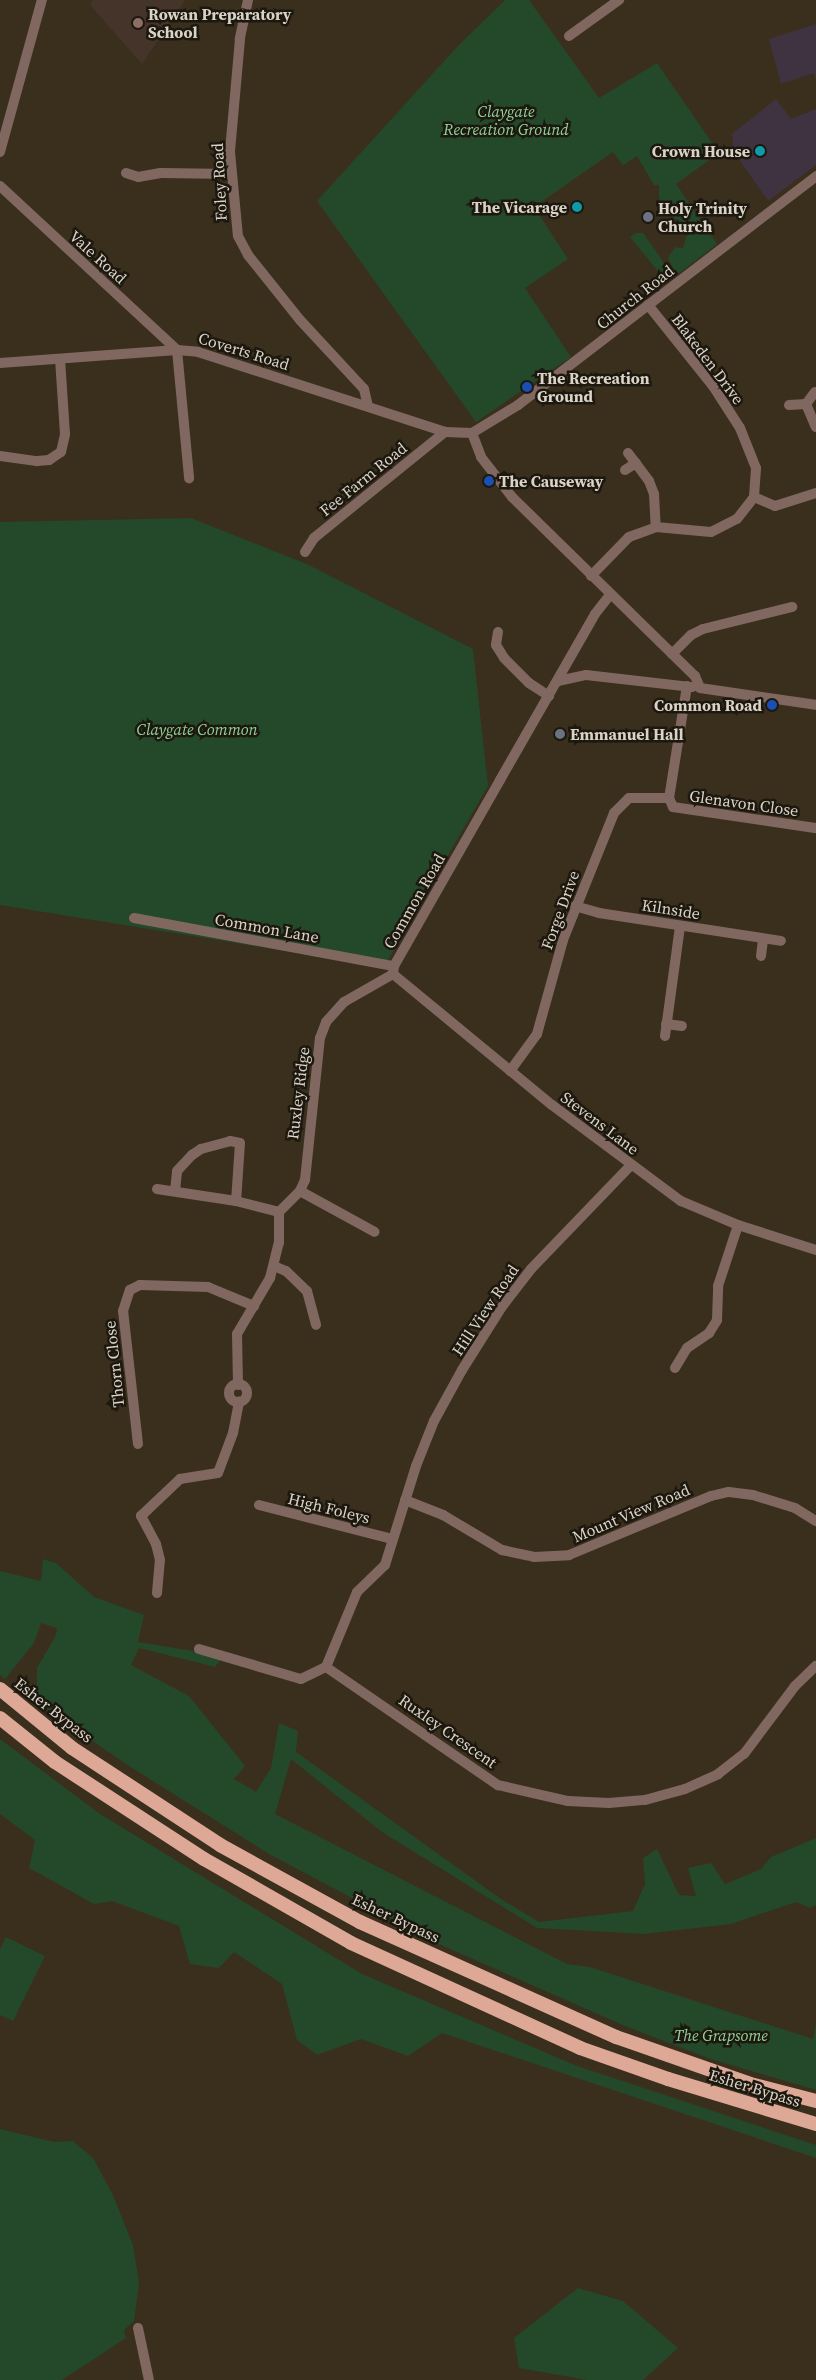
<!DOCTYPE html>
<style>
body{margin:0}
#map{position:relative;width:816px;height:2380px;overflow:hidden;background:#3a2f1c;font-family:"Source Serif 4",serif}
div>[style]{position:absolute}
[style*='--x']{left:calc(var(--x)*1px);top:calc(var(--y)*1px);width:calc(var(--w)*1px);rotate:calc(var(--a)*1deg)}
.commercial>*{inset:0;background:#403341}
.education>*{inset:0;background:#45342a}
.green>*{inset:0;background:#24482a}
.minor>*{height:10px;margin:-5px;padding:0 5px;transform-origin:5px;border-radius:5px;background:#806860}
.minor>.ring{margin:-5px;padding:0;box-sizing:content-box;background:none;border:10px solid #806860;border-radius:50%}
.tertiary>*{height:10px;margin:-5px;padding:0 5px;transform-origin:5px;border-radius:5px;background:#806860}
.trunk>*{height:14px;margin:-7px;padding:0 7px;transform-origin:7px;border-radius:7px;background:#dea896}
.dots>*{width:14px;height:14px;translate:-50% -50%;box-sizing:border-box;border:2px solid #1d180f;border-radius:50%}
span{translate:-50% -50%;white-space:nowrap;text-align:center;line-height:1.15;-webkit-text-stroke:5px #1d180f;paint-order:stroke}
.poi-label{font-size:16px;color:#dad3c7;font-weight:700}
.left{translate:0 -50%;text-align:left}
.right{translate:-100% -50%;text-align:right}
.park-label{font-size:16px;color:#8fd298;font-style:italic}
.street-label{font-size:16px;color:#dad3c7}
</style>
<div id="map">
<div class="commercial">
<i style="clip-path:polygon(816px 24px,816px 80px,814px 73px,781px 84px,769px 39px)"></i>
<i style="clip-path:polygon(776px 99px,791px 119px,816px 109px,816px 165px,768px 201px,734px 152px,732px 134px)"></i>
</div>
<div class="education">
<i style="clip-path:polygon(93px 0,185px 0,142px 64px,90px 5px)"></i>
</div>
<div class="green">
<i style="clip-path:polygon(505px 0,529px 0,599px 98px,657px 63px,719px 153px,676px 184px,717px 244px,677px 275px,668px 258px,675px 247px,683px 248px,687px 235px,659px 198px,659px 185px,654px 185px,637px 156px,623px 165px,613px 152px,534px 207px,568px 259px,525px 288px,571px 357px,476px 422px,317px 201px,457px 47px)"></i>
<i style="clip-path:polygon(636px 233px,643px 233px,663px 261px,666px 281px,630px 237px)"></i>
<i style="clip-path:polygon(191px 518px,309px 565px,473px 649px,488px 786px,384px 967px,0 905px,0 522px)"></i>
<i style="clip-path:polygon(43px 1559px,56px 1563px,94px 1597px,144px 1615px,138px 1642px,224px 1656px,215px 1667px,139px 1648px,131px 1665px,189px 1696px,245px 1766px,234px 1779px,256px 1792px,271px 1768px,279px 1723px,298px 1731px,296px 1752px,501px 1899px,539px 1922px,633px 1911px,645px 1884px,643px 1858px,657px 1849px,679px 1895px,696px 1896px,688px 1868px,711px 1863px,725px 1884px,761px 1869px,771px 1857px,816px 1838px,816px 1905px,810px 1908px,796px 1902px,731px 1924px,644px 1934px,537px 1928px,382px 1832px,291px 1759px,275px 1814px,567px 1964px,590px 1967px,813px 2039px,816px 2024px,816px 2090px,711px 2059px,625px 2026px,439px 1944px,269px 1854px,129px 1766px,37px 1703px,37px 1668px,55px 1637px,57px 1628px,41px 1623px,34px 1643px,5px 1679px,0 1675px,0 1571px,41px 1581px)"></i>
<i style="clip-path:polygon(0 1739px,100px 1814px,362px 1974px,577px 2066px,816px 2145px,816px 2158px,442px 2033px,408px 2056px,361px 2039px,317px 2055px,297px 2040px,282px 1984px,234px 1952px,219px 1968px,190px 1964px,179px 1926px,112px 1901px,94px 1904px,29px 1868px,35px 1840px,0 1814px)"></i>
<i style="clip-path:polygon(6px 1937px,45px 1956px,13px 2021px,0 2015px,0 1949px)"></i>
<i style="clip-path:polygon(0 2129px,54px 2142px,73px 2141px,93px 2158px,113px 2195px,133px 2245px,139px 2283px,134px 2321px,124px 2330px,126px 2338px,62px 2380px,0 2380px)"></i>
<i style="clip-path:polygon(578px 2288px,623px 2301px,678px 2348px,643px 2380px,587px 2380px,519px 2368px,514px 2338px)"></i>
</div>
<div class="minor">
<i style="--x:248;--y:0;--w:40;--a:102"></i>
<i style="--x:240;--y:39;--w:113;--a:95.1"></i>
<i style="--x:230;--y:152;--w:84;--a:84.6"></i>
<i style="--x:238;--y:236;--w:21;--a:62"></i>
<i style="--x:248;--y:255;--w:83;--a:51.3"></i>
<i style="--x:300;--y:320;--w:94;--a:47.2"></i>
<i style="--x:364;--y:389;--w:17;--a:77"></i>
<i style="--x:569;--y:36;--w:62;--a:-35.8"></i>
<i style="--x:0;--y:152;--w:158;--a:-74.6"></i>
<i style="--x:126;--y:173;--w:13;--a:18"></i>
<i style="--x:138;--y:177;--w:23;--a:-10"></i>
<i style="--x:161;--y:173;--w:70;--a:0.8"></i>
<i style="--x:0;--y:186;--w:241;--a:42.8"></i>
<i style="--x:177;--y:350;--w:129;--a:84.6"></i>
<i style="--x:0;--y:363;--w:177;--a:-4.2"></i>
<i style="--x:806;--y:404;--w:25;--a:67"></i>
<i style="--x:789;--y:405;--w:17;--a:-3"></i>
<i style="--x:806;--y:404;--w:15;--a:-53"></i>
<i style="--x:628;--y:453;--w:35;--a:53"></i>
<i style="--x:649;--y:481;--w:14;--a:69"></i>
<i style="--x:654;--y:494;--w:33;--a:87"></i>
<i style="--x:0;--y:456;--w:37;--a:8"></i>
<i style="--x:37;--y:461;--w:12;--a:-5"></i>
<i style="--x:49;--y:460;--w:14;--a:-34"></i>
<i style="--x:61;--y:452;--w:18;--a:-77"></i>
<i style="--x:65;--y:434;--w:75;--a:-93.8"></i>
<i style="--x:625;--y:470;--w:13;--a:-32"></i>
<i style="--x:754;--y:497;--w:23;--a:23"></i>
<i style="--x:775;--y:506;--w:43;--a:-17.6"></i>
<i style="--x:305;--y:552;--w:17;--a:-57"></i>
<i style="--x:314;--y:538;--w:169;--a:-39"></i>
<i style="--x:591;--y:576;--w:54;--a:-45.7"></i>
<i style="--x:629;--y:537;--w:29;--a:-20"></i>
<i style="--x:656;--y:527;--w:55;--a:5.2"></i>
<i style="--x:711;--y:532;--w:29;--a:-27"></i>
<i style="--x:737;--y:519;--w:28;--a:-52"></i>
<i style="--x:754;--y:497;--w:29;--a:-86"></i>
<i style="--x:756;--y:468;--w:43;--a:-111.8"></i>
<i style="--x:740;--y:428;--w:50;--a:-122.7"></i>
<i style="--x:713;--y:386;--w:104;--a:-128.7"></i>
<i style="--x:498;--y:632;--w:13;--a:99"></i>
<i style="--x:496;--y:645;--w:15;--a:58"></i>
<i style="--x:504;--y:658;--w:35;--a:45"></i>
<i style="--x:529;--y:683;--w:24;--a:33"></i>
<i style="--x:672;--y:654;--w:27;--a:-45"></i>
<i style="--x:691;--y:635;--w:13;--a:-27"></i>
<i style="--x:703;--y:629;--w:92;--a:-13.9"></i>
<i style="--x:558;--y:681;--w:29;--a:-12"></i>
<i style="--x:586;--y:675;--w:107;--a:6.5"></i>
<i style="--x:687;--y:686;--w:113;--a:99.1"></i>
<i style="--x:669;--y:798;--w:10;--a:66"></i>
<i style="--x:673;--y:807;--w:145;--a:8.4"></i>
<i style="--x:575;--y:906;--w:25;--a:16"></i>
<i style="--x:599;--y:913;--w:184;--a:8.7"></i>
<i style="--x:134;--y:918;--w:264;--a:10.5"></i>
<i style="--x:761;--y:956;--w:17;--a:-83"></i>
<i style="--x:393;--y:974;--w:206;--a:39.5"></i>
<i style="--x:552;--y:1105;--w:161;--a:36.7"></i>
<i style="--x:681;--y:1201;--w:62;--a:22.8"></i>
<i style="--x:738;--y:1225;--w:82;--a:17.8"></i>
<i style="--x:393;--y:974;--w:8;--a:-83"></i>
<i style="--x:394;--y:966;--w:214;--a:-60.3"></i>
<i style="--x:500;--y:780;--w:191;--a:-60.2"></i>
<i style="--x:595;--y:614;--w:24;--a:-52"></i>
<i style="--x:666;--y:1024;--w:16;--a:7"></i>
<i style="--x:665;--y:1036;--w:111;--a:-82.2"></i>
<i style="--x:510;--y:1071;--w:46;--a:-53.9"></i>
<i style="--x:537;--y:1034;--w:98;--a:-74.5"></i>
<i style="--x:563;--y:940;--w:137;--a:-68.1"></i>
<i style="--x:614;--y:813;--w:21;--a:-45"></i>
<i style="--x:629;--y:798;--w:40;--a:0"></i>
<i style="--x:157;--y:1189;--w:80;--a:8.6"></i>
<i style="--x:236;--y:1201;--w:44;--a:14.3"></i>
<i style="--x:175;--y:1191;--w:20;--a:-84"></i>
<i style="--x:177;--y:1171;--w:22;--a:-47"></i>
<i style="--x:192;--y:1155;--w:11;--a:-34"></i>
<i style="--x:201;--y:1149;--w:30;--a:-15"></i>
<i style="--x:230;--y:1141;--w:10;--a:11"></i>
<i style="--x:240;--y:1143;--w:58;--a:93.9"></i>
<i style="--x:300;--y:1191;--w:85;--a:28.7"></i>
<i style="--x:274;--y:1266;--w:13;--a:23"></i>
<i style="--x:286;--y:1271;--w:29;--a:44"></i>
<i style="--x:307;--y:1291;--w:35;--a:75"></i>
<i style="--x:675;--y:1368;--w:23;--a:-59"></i>
<i style="--x:687;--y:1348;--w:27;--a:-34"></i>
<i style="--x:709;--y:1333;--w:15;--a:-58"></i>
<i style="--x:717;--y:1320;--w:34;--a:-88"></i>
<i style="--x:718;--y:1286;--w:64;--a:-71.8"></i>
<i class="ring" style="left:229px;top:1384px;width:8px;height:8px"></i>
<i style="--x:238;--y:1385;--w:51;--a:-91.1"></i>
<i style="--x:237;--y:1334;--w:65;--a:-59.5"></i>
<i style="--x:270;--y:1278;--w:36;--a:-76"></i>
<i style="--x:279;--y:1243;--w:31;--a:-90"></i>
<i style="--x:279;--y:1212;--w:30;--a:-45"></i>
<i style="--x:300;--y:1191;--w:12;--a:-66"></i>
<i style="--x:305;--y:1180;--w:143;--a:-84"></i>
<i style="--x:320;--y:1038;--w:17;--a:-69"></i>
<i style="--x:326;--y:1022;--w:27;--a:-48"></i>
<i style="--x:344;--y:1002;--w:56;--a:-29.7"></i>
<i style="--x:138;--y:1444;--w:134;--a:-96.4"></i>
<i style="--x:123;--y:1311;--w:22;--a:-72"></i>
<i style="--x:130;--y:1290;--w:11;--a:-27"></i>
<i style="--x:140;--y:1285;--w:68;--a:1.7"></i>
<i style="--x:208;--y:1287;--w:50;--a:22.4"></i>
<i style="--x:405;--y:1500;--w:41;--a:21.5"></i>
<i style="--x:443;--y:1515;--w:69;--a:30.7"></i>
<i style="--x:502;--y:1550;--w:33;--a:12"></i>
<i style="--x:534;--y:1557;--w:35;--a:-3"></i>
<i style="--x:569;--y:1555;--w:154;--a:-22.6"></i>
<i style="--x:711;--y:1496;--w:18;--a:-13"></i>
<i style="--x:729;--y:1492;--w:24;--a:7"></i>
<i style="--x:753;--y:1495;--w:44;--a:17.2"></i>
<i style="--x:795;--y:1508;--w:25;--a:32"></i>
<i style="--x:259;--y:1505;--w:137;--a:14.3"></i>
<i style="--x:157;--y:1593;--w:33;--a:-85"></i>
<i style="--x:160;--y:1560;--w:16;--a:-104"></i>
<i style="--x:156;--y:1544;--w:32;--a:-118"></i>
<i style="--x:141;--y:1516;--w:54;--a:-43.5"></i>
<i style="--x:180;--y:1479;--w:38;--a:-9"></i>
<i style="--x:218;--y:1473;--w:43;--a:-69.4"></i>
<i style="--x:233;--y:1433;--w:32;--a:-79"></i>
<i style="--x:199;--y:1649;--w:106;--a:16.4"></i>
<i style="--x:301;--y:1679;--w:28;--a:-26"></i>
<i style="--x:326;--y:1667;--w:81;--a:-67.5"></i>
<i style="--x:357;--y:1592;--w:39;--a:-44"></i>
<i style="--x:385;--y:1565;--w:104;--a:-72.6"></i>
<i style="--x:416;--y:1466;--w:48;--a:-68.2"></i>
<i style="--x:434;--y:1421;--w:58;--a:-61.2"></i>
<i style="--x:462;--y:1370;--w:73;--a:-57.8"></i>
<i style="--x:501;--y:1308;--w:49;--a:-52.4"></i>
<i style="--x:531;--y:1269;--w:144;--a:-46.1"></i>
<i style="--x:326;--y:1667;--w:209;--a:34.5"></i>
<i style="--x:498;--y:1785;--w:72;--a:12.9"></i>
<i style="--x:568;--y:1801;--w:41;--a:2.8"></i>
<i style="--x:609;--y:1803;--w:36;--a:-5"></i>
<i style="--x:645;--y:1800;--w:41;--a:-15.4"></i>
<i style="--x:685;--y:1789;--w:36;--a:-24"></i>
<i style="--x:718;--y:1774;--w:33;--a:-38"></i>
<i style="--x:744;--y:1754;--w:85;--a:-53.1"></i>
<i style="--x:795;--y:1686;--w:29;--a:-44"></i>
<i style="--x:138;--y:2328;--w:53;--a:78.1"></i>
</div>
<div class="tertiary">
<i style="--x:177;--y:350;--w:21;--a:5"></i>
<i style="--x:198;--y:352;--w:260;--a:17.9"></i>
<i style="--x:445;--y:432;--w:27;--a:2"></i>
<i style="--x:472;--y:433;--w:54;--a:-31.3"></i>
<i style="--x:518;--y:405;--w:376;--a:-37.5"></i>
<i style="--x:472;--y:433;--w:26;--a:69"></i>
<i style="--x:481;--y:457;--w:51;--a:52.2"></i>
<i style="--x:512;--y:497;--w:256;--a:44.4"></i>
<i style="--x:695;--y:676;--w:13;--a:67"></i>
<i style="--x:700;--y:688;--w:117;--a:8.3"></i>
</div>
<div class="trunk">
<i style="--x:0;--y:1689;--w:93;--a:39.3"></i>
<i style="--x:72;--y:1748;--w:177;--a:33.2"></i>
<i style="--x:220;--y:1845;--w:160;--a:28.8"></i>
<i style="--x:360;--y:1922;--w:281;--a:24.2"></i>
<i style="--x:616;--y:2037;--w:146;--a:19.2"></i>
<i style="--x:754;--y:2085;--w:64;--a:14.5"></i>
<i style="--x:0;--y:1718;--w:70;--a:38.7"></i>
<i style="--x:55;--y:1762;--w:178;--a:33.1"></i>
<i style="--x:204;--y:1859;--w:169;--a:29.7"></i>
<i style="--x:351;--y:1943;--w:252;--a:24.6"></i>
<i style="--x:580;--y:2048;--w:93;--a:19.4"></i>
<i style="--x:668;--y:2079;--w:155;--a:16.9"></i>
</div>
<div class="dots">
<i style="left:138px;top:23px;background:#8d6e63"></i>
<i style="left:760px;top:151px;background:#0f9aa8"></i>
<i style="left:577px;top:207px;background:#0f9aa8"></i>
<i style="left:648px;top:217px;background:#6b7280"></i>
<i style="left:527px;top:387px;background:#1a4fb4"></i>
<i style="left:489px;top:481px;background:#1a4fb4"></i>
<i style="left:772px;top:705px;background:#1a4fb4"></i>
<i style="left:560px;top:734px;background:#6b7280"></i>
</div>
<div class="poi-label">
<span class="left" style="left:148px;top:23px">Rowan Preparatory<br>School</span>
<span class="right" style="left:750px;top:151px">Crown House</span>
<span class="right" style="left:567px;top:207px">The Vicarage</span>
<span class="left" style="left:658px;top:217px">Holy Trinity<br>Church</span>
<span class="left" style="left:537px;top:387px">The Recreation<br>Ground</span>
<span class="left" style="left:499px;top:481px">The Causeway</span>
<span class="right" style="left:762px;top:705px">Common Road</span>
<span class="left" style="left:570px;top:734px">Emmanuel Hall</span>
</div>
<div class="park-label">
<span style="left:506px;top:120px">Claygate<br>Recreation Ground</span>
<span style="left:197px;top:729px">Claygate Common</span>
<span style="left:721px;top:2035px">The Grapsome</span>
</div>
<div class="street-label">
<span style="left:219px;top:182px;rotate:-93deg">Foley Road</span>
<span style="left:98px;top:257px;rotate:42deg">Vale Road</span>
<span style="left:635px;top:297px;rotate:-38deg">Church Road</span>
<span style="left:244px;top:351px;rotate:17deg">Coverts Road</span>
<span style="left:708px;top:359px;rotate:53deg">Blakeden Drive</span>
<span style="left:363px;top:479px;rotate:-39deg">Fee Farm Road</span>
<span style="left:744px;top:803px;rotate:8deg">Glenavon Close</span>
<span style="left:414px;top:901px;rotate:-60deg">Common Road</span>
<span style="left:671px;top:909px;rotate:9deg">Kilnside</span>
<span style="left:560px;top:910px;rotate:-70deg">Forge Drive</span>
<span style="left:267px;top:928px;rotate:10deg">Common Lane</span>
<span style="left:298px;top:1093px;rotate:-83deg">Ruxley Ridge</span>
<span style="left:600px;top:1123px;rotate:37deg">Stevens Lane</span>
<span style="left:485px;top:1310px;rotate:-56deg">Hill View Road</span>
<span style="left:114px;top:1364px;rotate:-96deg">Thorn Close</span>
<span style="left:329px;top:1508px;rotate:14deg">High Foleys</span>
<span style="left:631px;top:1513px;rotate:-23deg">Mount View Road</span>
<span style="left:54px;top:1710px;rotate:38deg">Esher Bypass</span>
<span style="left:448px;top:1731px;rotate:35deg">Ruxley Crescent</span>
<span style="left:396px;top:1918px;rotate:25deg">Esher Bypass</span>
<span style="left:755px;top:2088px;rotate:17deg">Esher Bypass</span>
</div>
</div>
